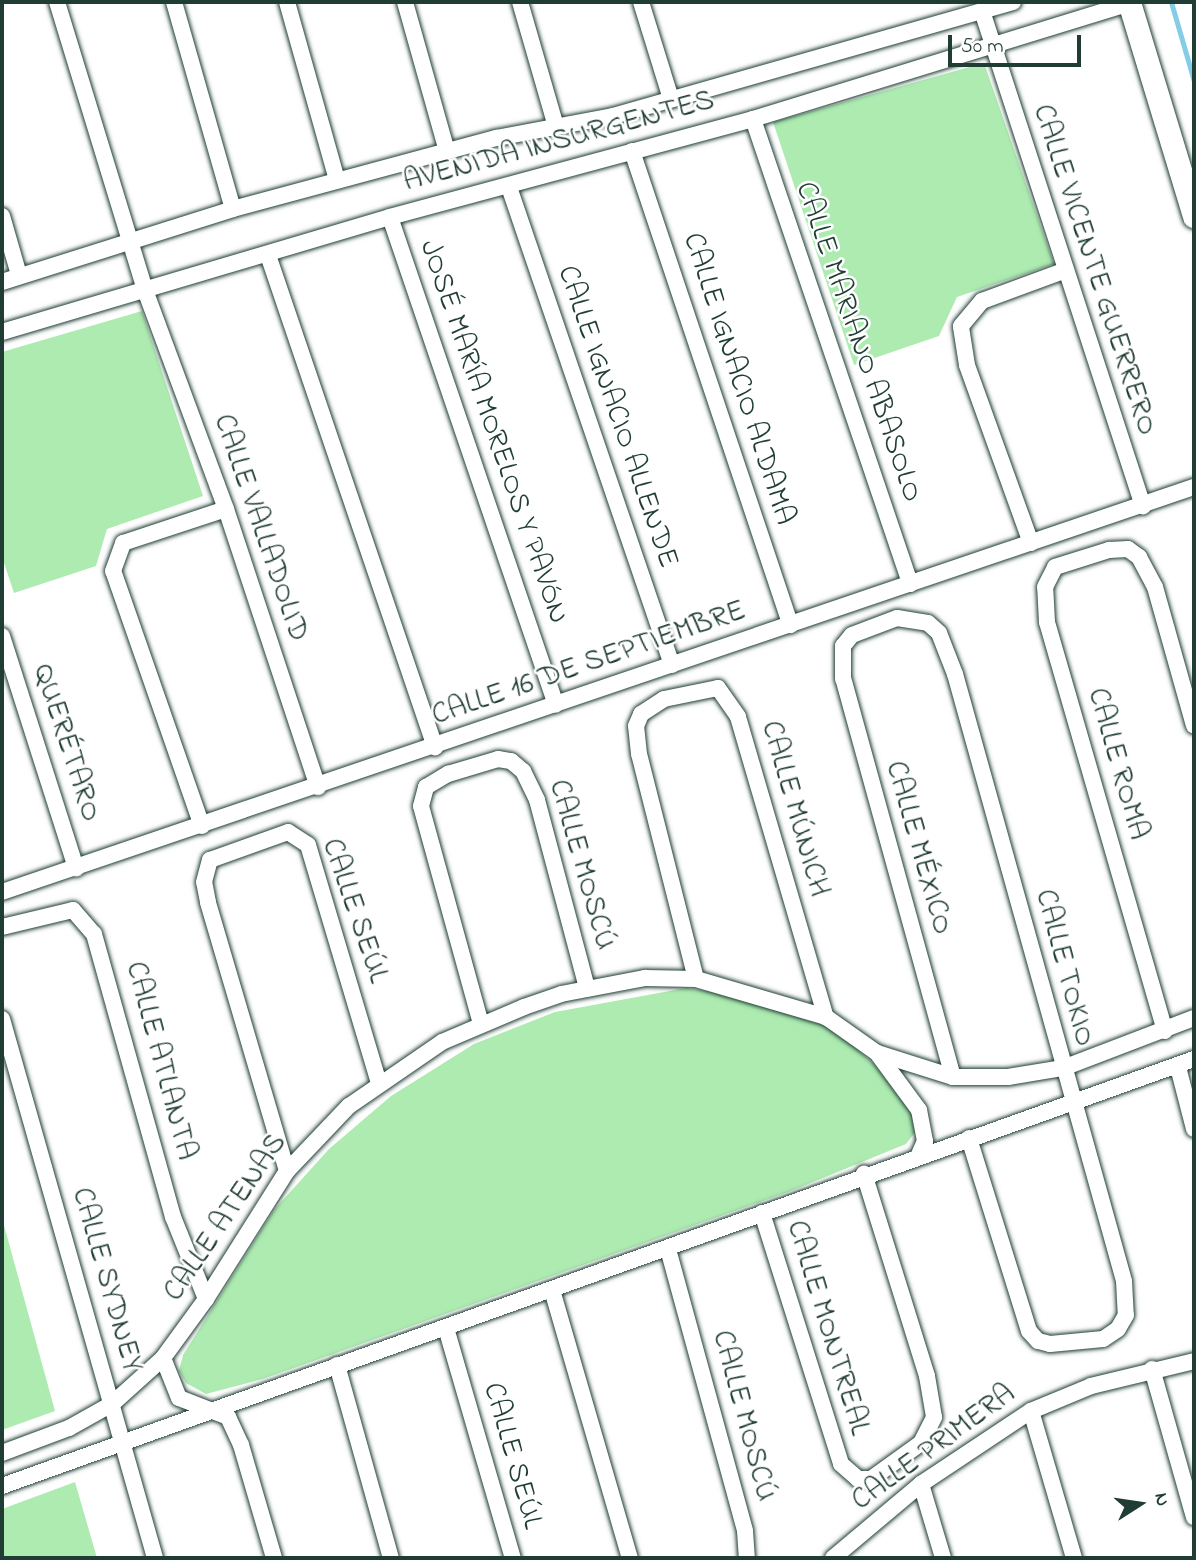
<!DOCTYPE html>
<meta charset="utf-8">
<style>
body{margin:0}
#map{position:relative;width:1196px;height:1560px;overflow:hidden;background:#fff;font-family:"Indie Flower",sans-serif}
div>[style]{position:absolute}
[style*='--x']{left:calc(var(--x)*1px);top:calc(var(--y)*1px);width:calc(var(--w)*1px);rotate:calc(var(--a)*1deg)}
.green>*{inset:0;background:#adebb1}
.stream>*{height:5px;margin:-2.5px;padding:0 2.5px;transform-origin:2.5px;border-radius:2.5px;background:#85cce7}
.roads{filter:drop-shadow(0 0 2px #1f3d34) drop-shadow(0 0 2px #1f3d34)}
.street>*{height:16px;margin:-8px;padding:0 8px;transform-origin:8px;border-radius:8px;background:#fff}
.secondary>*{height:23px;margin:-11.5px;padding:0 11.5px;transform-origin:11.5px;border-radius:11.5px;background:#fff}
span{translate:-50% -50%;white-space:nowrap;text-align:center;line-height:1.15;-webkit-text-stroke:5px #fff;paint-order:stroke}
.street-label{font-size:30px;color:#1f3d34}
.frame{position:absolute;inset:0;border:4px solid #1f3d34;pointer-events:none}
.north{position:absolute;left:1105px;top:1469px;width:70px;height:70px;-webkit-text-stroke:5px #fff;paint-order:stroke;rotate:78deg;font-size:19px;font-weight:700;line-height:28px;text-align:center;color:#1f3d34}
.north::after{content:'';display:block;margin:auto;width:24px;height:32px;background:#1f3d34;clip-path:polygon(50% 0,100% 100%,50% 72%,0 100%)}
.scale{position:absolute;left:948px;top:35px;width:133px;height:32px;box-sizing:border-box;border:4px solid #1f3d34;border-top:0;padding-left:9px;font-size:21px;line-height:24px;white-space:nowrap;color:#1f3d34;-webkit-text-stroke:5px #fff;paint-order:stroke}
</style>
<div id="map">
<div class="green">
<i style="clip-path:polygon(984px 63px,1054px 264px,957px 297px,939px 336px,854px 365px,773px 122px)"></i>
<i style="clip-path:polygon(142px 311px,203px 496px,107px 529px,96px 566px,14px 593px,2px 557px,2px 352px)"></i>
<i style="clip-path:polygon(686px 988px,761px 999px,827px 1022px,884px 1073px,912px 1114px,916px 1131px,906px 1144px,791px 1191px,263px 1379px,206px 1394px,186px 1383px,179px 1371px,183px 1355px,274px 1210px,329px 1149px,391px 1096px,474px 1044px,555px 1012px)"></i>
<i style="clip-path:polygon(2px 1218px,55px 1411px,2px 1430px)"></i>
<i style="clip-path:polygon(75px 1482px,97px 1558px,2px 1558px,2px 1509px)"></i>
</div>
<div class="stream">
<i style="--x:1171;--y:2;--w:82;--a:73.8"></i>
</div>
<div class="roads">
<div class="street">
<i style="--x:57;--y:2;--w:301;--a:73"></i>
<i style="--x:145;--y:290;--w:233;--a:69.7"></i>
<i style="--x:226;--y:509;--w:293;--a:71.7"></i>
<i style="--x:174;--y:2;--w:215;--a:74.1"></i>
<i style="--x:287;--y:2;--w:185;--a:74.3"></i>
<i style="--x:405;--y:2;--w:155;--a:74.3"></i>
<i style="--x:520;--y:2;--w:130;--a:73.9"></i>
<i style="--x:641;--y:2;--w:102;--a:72.8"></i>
<i style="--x:982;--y:11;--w:521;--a:71.98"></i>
<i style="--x:753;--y:119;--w:491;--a:71.3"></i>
<i style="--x:632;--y:151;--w:500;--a:71.5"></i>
<i style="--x:509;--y:187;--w:505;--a:71.17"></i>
<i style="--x:2;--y:216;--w:61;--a:73.9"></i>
<i style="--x:390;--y:217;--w:515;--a:71.21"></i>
<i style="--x:268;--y:255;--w:520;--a:71.25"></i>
<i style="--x:2;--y:282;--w:242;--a:-17.5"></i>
<i style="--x:233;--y:209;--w:273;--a:-15.1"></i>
<i style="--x:497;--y:138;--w:118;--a:-10.7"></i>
<i style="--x:613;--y:116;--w:416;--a:-15.9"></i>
<i style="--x:2;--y:332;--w:405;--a:-16.5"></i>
<i style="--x:390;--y:217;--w:376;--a:-15.1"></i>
<i style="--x:753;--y:119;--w:394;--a:-17.1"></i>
<i style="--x:1031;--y:543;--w:189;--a:-109.8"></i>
<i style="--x:967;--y:365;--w:39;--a:-99"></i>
<i style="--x:961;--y:326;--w:33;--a:-50"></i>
<i style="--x:982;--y:301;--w:86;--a:-20.3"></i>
<i style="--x:2;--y:636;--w:244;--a:72.3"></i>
<i style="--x:202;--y:826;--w:270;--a:-109.2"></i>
<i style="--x:113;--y:571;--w:30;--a:-70"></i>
<i style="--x:123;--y:543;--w:108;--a:-18.3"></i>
<i style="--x:2;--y:892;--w:1259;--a:-18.77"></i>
<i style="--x:2;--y:927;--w:73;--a:-13.5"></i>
<i style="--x:73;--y:910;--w:32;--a:49"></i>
<i style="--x:94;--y:934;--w:294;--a:74.4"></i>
<i style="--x:173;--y:1217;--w:88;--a:68.1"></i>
<i style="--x:696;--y:979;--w:232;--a:-104.2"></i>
<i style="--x:639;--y:754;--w:28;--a:-96"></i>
<i style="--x:636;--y:726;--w:13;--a:-67"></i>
<i style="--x:641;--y:714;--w:27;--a:-33"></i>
<i style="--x:664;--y:699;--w:55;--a:-11.5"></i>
<i style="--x:718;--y:688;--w:35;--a:55"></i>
<i style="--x:738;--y:717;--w:313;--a:73.7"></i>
<i style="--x:2;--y:1019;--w:560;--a:74.15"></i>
<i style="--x:481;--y:1024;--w:226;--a:-105.4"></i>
<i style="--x:421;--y:806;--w:20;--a:-75"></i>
<i style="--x:426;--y:787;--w:26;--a:-31"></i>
<i style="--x:448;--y:774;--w:52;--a:-16.7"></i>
<i style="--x:498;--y:759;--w:13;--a:9"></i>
<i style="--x:511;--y:761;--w:16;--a:40"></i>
<i style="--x:523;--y:771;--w:32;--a:64"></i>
<i style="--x:537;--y:800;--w:195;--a:75.1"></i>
<i style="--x:1165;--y:1031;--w:426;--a:-106.1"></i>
<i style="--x:1047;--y:622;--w:35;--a:-93"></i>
<i style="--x:1045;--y:587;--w:22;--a:-63"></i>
<i style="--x:1055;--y:567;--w:57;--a:-17.5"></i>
<i style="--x:1109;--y:550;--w:19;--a:-3"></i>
<i style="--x:1128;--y:549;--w:14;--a:36"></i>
<i style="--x:1139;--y:557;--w:34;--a:62"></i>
<i style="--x:1155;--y:587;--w:144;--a:74.3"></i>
<i style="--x:877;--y:1053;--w:71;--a:53.6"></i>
<i style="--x:919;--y:1110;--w:32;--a:79"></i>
<i style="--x:925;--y:1141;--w:17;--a:114"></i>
<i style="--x:1178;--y:1067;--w:64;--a:75.5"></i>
<i style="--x:953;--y:1077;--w:413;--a:-105.4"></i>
<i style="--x:843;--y:679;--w:33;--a:-90"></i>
<i style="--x:843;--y:646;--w:14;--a:-51"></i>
<i style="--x:852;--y:635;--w:48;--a:-20.7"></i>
<i style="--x:897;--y:618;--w:31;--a:9"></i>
<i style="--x:928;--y:623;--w:15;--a:42"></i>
<i style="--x:939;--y:633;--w:44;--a:68.7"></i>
<i style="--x:955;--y:674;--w:630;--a:74.44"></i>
<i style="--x:1124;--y:1281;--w:34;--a:87"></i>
<i style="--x:1126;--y:1315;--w:16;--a:120"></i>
<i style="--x:1118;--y:1329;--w:18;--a:146"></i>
<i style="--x:1103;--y:1339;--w:53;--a:174.6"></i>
<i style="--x:1050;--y:1344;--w:12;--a:-166"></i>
<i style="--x:1038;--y:1341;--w:13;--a:-132"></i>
<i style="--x:1029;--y:1331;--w:202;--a:-107.3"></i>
<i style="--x:287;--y:1171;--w:280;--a:-106.4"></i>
<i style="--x:208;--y:902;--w:20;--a:-101"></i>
<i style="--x:204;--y:882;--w:23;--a:-75"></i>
<i style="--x:210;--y:860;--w:83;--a:-19.7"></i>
<i style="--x:288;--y:832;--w:24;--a:33"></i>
<i style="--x:308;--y:845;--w:248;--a:73.4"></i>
<i style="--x:762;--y:1213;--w:263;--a:72.5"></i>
<i style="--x:841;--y:1464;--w:23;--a:41"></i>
<i style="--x:858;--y:1479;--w:13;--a:0"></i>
<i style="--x:871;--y:1479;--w:62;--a:-35.8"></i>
<i style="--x:921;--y:1443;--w:29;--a:-63"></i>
<i style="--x:934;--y:1417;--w:42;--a:-99.7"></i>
<i style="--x:927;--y:1376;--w:212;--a:-107.3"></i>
<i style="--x:668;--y:1249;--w:292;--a:74.7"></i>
<i style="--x:745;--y:1531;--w:27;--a:86"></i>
<i style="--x:552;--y:1290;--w:279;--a:73.8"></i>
<i style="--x:446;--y:1328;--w:240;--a:73.8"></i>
<i style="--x:163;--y:1358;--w:43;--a:68.2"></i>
<i style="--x:179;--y:1398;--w:53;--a:21.2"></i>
<i style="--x:228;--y:1417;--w:31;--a:65"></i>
<i style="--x:241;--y:1445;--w:118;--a:73.7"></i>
<i style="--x:337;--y:1365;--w:200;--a:74.4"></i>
<i style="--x:1152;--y:1369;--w:154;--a:74.2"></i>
<i style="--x:1031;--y:1411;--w:153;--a:73.7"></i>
<i style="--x:2;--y:1453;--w:72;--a:-20.5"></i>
<i style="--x:69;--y:1428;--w:49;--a:-29.2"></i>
<i style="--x:112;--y:1404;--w:69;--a:-42"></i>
<i style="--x:163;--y:1358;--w:73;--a:-53.9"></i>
<i style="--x:206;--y:1299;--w:151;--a:-57.7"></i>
<i style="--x:287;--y:1171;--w:90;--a:-46.4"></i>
<i style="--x:349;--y:1106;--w:113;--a:-34.5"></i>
<i style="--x:442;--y:1042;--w:89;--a:-23.1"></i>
<i style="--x:524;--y:1007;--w:39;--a:-19"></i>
<i style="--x:561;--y:994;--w:86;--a:-10.8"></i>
<i style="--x:645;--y:978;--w:51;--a:1.1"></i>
<i style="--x:696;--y:979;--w:135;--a:16.3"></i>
<i style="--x:826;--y:1017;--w:62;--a:35.2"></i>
<i style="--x:877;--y:1053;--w:80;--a:17.5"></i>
<i style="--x:953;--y:1077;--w:55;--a:0"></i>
<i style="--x:1008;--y:1077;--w:56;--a:-9.3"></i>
<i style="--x:1063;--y:1068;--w:140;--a:-20.9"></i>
<i style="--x:921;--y:1484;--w:77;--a:73.4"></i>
<i style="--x:2;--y:1486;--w:1266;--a:-19.71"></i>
<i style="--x:833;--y:1558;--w:115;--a:-40.1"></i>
<i style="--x:921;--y:1484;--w:132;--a:-33.6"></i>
<i style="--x:1031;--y:1411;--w:65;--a:-22.6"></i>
<i style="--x:1091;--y:1386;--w:106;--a:-13.6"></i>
</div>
<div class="secondary">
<i style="--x:1129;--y:2;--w:224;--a:73.1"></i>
</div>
</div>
<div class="street-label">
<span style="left:559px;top:142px;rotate:-15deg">AVENIDA INSURGENTES</span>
<span style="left:1094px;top:270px;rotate:72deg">CALLE VICENTE GUERRERO</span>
<span style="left:858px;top:342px;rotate:71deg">CALLE MARIANO ABASOLO</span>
<span style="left:738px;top:379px;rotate:72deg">CALLE IGNACIO ALDAMA</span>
<span style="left:617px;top:417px;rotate:71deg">CALLE IGNACIO ALLENDE</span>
<span style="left:493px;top:432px;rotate:71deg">JOSÉ MARÍA MORELOS Y PAVÓN</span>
<span style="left:260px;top:528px;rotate:71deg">CALLE VALLADOLID</span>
<span style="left:589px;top:664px;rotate:-19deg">CALLE 16 DE SEPTIEMBRE</span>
<span style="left:66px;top:743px;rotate:72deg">QUERÉTARO</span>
<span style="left:1117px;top:764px;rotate:74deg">CALLE ROMA</span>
<span style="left:794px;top:809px;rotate:74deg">CALLE MÚNICH</span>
<span style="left:918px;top:848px;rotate:74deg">CALLE MÉXICO</span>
<span style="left:581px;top:865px;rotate:74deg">CALLE MOSCÚ</span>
<span style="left:354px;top:911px;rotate:71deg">CALLE SEÚL</span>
<span style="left:1064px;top:968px;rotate:75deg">CALLE TOKIO</span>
<span style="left:160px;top:1061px;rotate:75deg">CALLE ATLANTA</span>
<span style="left:226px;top:1218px;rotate:-56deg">CALLE ATENAS</span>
<span style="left:106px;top:1280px;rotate:74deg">CALLE SYDNEY</span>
<span style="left:827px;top:1328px;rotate:73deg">CALLE MONTREAL</span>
<span style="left:743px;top:1416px;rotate:75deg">CALLE MOSCÚ</span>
<span style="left:934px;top:1448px;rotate:-36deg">CALLE PRIMERA</span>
<span style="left:512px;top:1456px;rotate:74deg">CALLE SEÚL</span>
</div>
<div class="frame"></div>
<div class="north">N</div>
<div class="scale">50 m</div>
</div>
